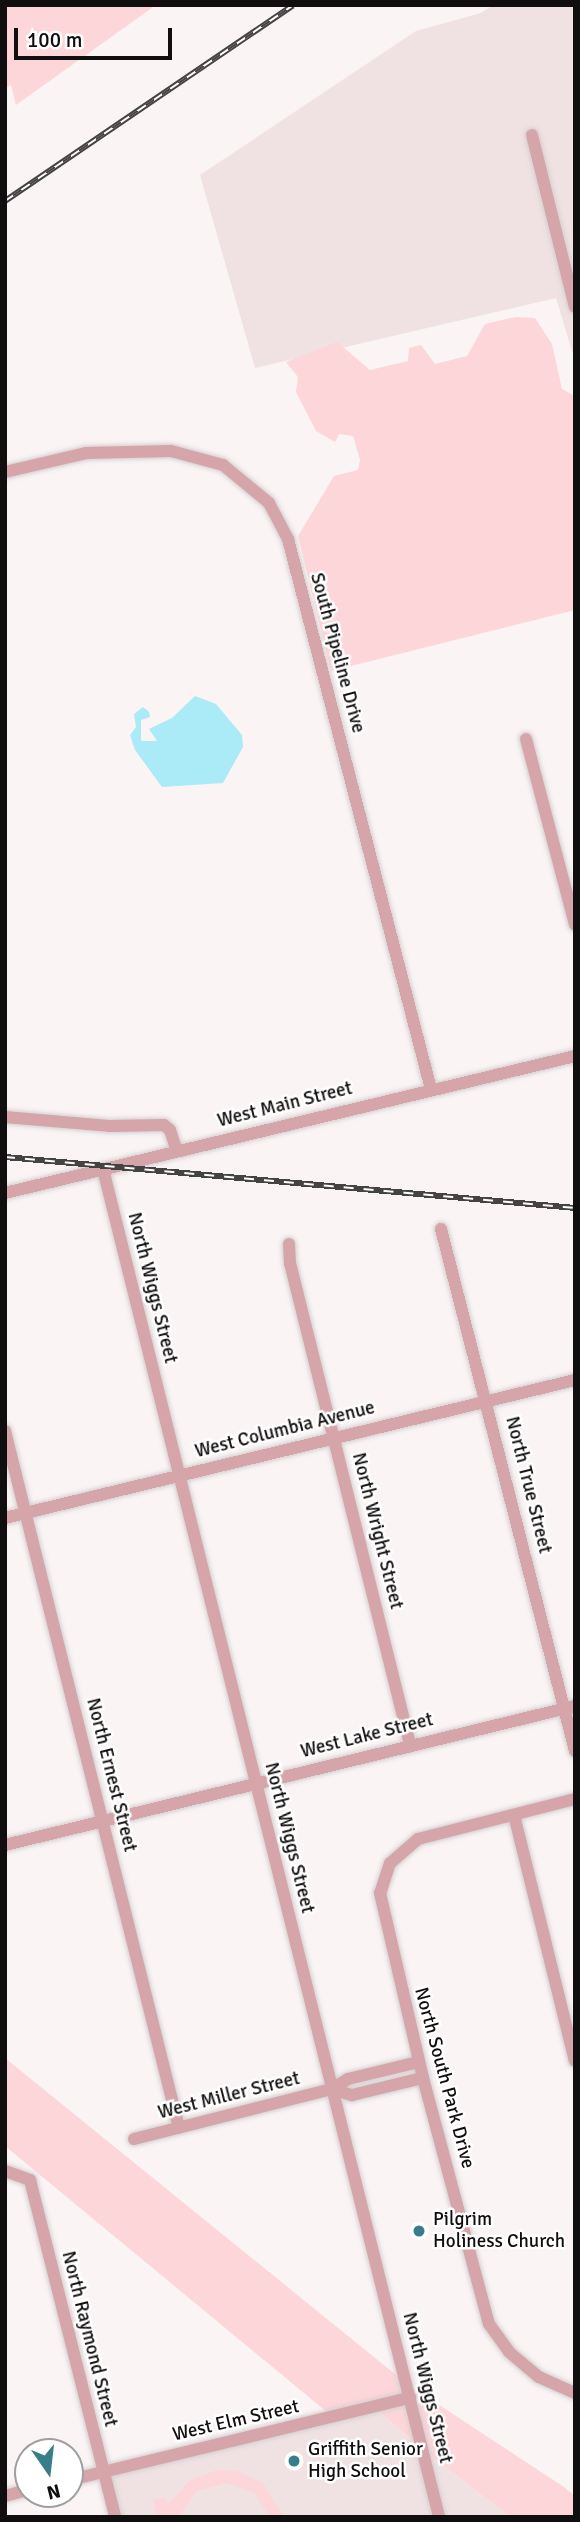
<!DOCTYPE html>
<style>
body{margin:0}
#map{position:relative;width:580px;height:2522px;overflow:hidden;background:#faf4f4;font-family:Signika,sans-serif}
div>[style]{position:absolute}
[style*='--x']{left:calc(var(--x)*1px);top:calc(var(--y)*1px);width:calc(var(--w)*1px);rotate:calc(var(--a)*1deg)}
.built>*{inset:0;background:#f0e2e3}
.green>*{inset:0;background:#fdd6d9}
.water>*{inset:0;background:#abeaf7}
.roads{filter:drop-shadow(0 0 2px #d5cfcf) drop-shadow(0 0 2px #d5cfcf)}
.minor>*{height:12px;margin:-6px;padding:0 6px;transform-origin:6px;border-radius:6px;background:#d5a5aa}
.rail>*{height:6px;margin-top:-3px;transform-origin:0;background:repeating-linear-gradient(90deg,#fff 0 10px,#454243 0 20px);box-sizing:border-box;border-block:2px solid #454243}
.dots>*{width:19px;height:19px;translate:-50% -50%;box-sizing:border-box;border:4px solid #fff;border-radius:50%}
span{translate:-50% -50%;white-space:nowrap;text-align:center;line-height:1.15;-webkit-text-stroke:5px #fff;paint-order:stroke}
.street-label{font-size:19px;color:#100e0f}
.poi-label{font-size:19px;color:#100e0f}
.left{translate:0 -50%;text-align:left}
.frame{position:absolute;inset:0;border:7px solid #100e0f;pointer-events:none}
.north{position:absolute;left:14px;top:2438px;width:70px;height:70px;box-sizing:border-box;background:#fff;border:2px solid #9f9f9f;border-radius:50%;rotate:166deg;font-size:19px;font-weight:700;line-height:28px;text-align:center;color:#100e0f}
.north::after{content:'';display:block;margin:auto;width:24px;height:32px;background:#377d8a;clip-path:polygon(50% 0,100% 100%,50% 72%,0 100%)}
.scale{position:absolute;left:14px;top:28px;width:158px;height:32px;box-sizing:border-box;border:4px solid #100e0f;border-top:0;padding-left:9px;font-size:21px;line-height:24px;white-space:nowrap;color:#100e0f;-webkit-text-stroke:5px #fff;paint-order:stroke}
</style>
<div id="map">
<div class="built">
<i style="clip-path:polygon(493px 5px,575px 5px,575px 361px,556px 298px,255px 368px,200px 175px,416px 31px,481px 13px)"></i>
<i style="clip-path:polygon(371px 2404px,423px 2450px,511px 2517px,114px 2517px,103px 2472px)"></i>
</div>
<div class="green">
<i style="clip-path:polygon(5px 5px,156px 5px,16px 105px,11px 85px,5px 88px)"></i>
<i style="clip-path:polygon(516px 317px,535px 318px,552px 344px,562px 389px,575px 396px,575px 610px,331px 671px,298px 536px,334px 476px,358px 470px,360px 460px,353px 436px,339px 434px,335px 442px,316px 431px,296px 392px,298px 377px,286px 362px,337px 342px,370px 370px,408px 361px,409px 348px,421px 345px,435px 364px,467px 356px,485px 324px)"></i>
<i style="clip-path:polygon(5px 2058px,406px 2383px,564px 2487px,575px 2496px,575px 2517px,511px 2517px,423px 2450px,371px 2404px,333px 2417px,5px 2146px)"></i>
<i style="clip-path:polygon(217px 2470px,237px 2471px,263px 2483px,284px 2517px,270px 2517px,254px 2493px,226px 2483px,197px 2491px,178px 2517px,157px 2517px,153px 2500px,165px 2497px,168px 2505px,190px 2480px)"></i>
</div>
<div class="water">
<i style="clip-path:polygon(195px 696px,216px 704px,242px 735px,243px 747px,223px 783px,162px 787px,135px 750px,130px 735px,136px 727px,134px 714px,143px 707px,149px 712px,150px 717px,141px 720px,141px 741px,157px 741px,149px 729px,172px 718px)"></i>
</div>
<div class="roads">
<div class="minor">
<i style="--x:532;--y:135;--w:177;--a:76"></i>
<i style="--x:5;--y:472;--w:83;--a:-13.2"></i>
<i style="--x:86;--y:453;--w:85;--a:-1.3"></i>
<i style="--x:171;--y:451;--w:54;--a:15.1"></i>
<i style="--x:223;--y:465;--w:60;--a:39.6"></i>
<i style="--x:269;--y:503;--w:41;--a:62.2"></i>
<i style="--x:288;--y:539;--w:568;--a:75.43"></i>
<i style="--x:526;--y:739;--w:192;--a:75.2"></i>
<i style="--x:5;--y:1117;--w:104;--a:4.9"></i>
<i style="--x:109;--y:1126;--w:55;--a:-1"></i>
<i style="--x:164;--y:1125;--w:8;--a:40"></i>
<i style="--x:170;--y:1130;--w:22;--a:72"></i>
<i style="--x:103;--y:1169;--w:1389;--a:76"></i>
<i style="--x:5;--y:1193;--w:586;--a:-13.51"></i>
<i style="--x:441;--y:1229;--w:539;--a:75.6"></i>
<i style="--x:289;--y:1244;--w:19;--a:87"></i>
<i style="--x:290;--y:1263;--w:498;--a:76"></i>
<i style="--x:5;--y:1431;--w:718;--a:75.98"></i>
<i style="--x:5;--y:1518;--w:586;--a:-13.61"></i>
<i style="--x:575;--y:1799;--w:162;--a:165.7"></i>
<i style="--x:418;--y:1839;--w:37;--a:139"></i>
<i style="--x:390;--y:1863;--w:32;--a:108"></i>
<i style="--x:380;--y:1893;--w:190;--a:76.9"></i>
<i style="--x:423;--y:2078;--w:255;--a:75"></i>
<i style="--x:489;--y:2324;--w:34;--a:54"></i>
<i style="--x:509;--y:2352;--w:39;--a:40"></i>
<i style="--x:539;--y:2377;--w:39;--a:24"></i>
<i style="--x:514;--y:1815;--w:253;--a:76.1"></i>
<i style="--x:5;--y:1845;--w:587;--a:-13.7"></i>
<i style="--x:332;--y:2089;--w:21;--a:17"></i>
<i style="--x:352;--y:2095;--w:73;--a:-13.5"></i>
<i style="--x:134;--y:2139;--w:204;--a:-14.2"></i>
<i style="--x:332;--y:2089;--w:19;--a:-32"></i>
<i style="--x:348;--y:2079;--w:73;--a:-13.5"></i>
<i style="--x:5;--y:2171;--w:27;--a:20"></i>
<i style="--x:30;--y:2180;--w:348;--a:75.8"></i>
<i style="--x:70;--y:2480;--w:350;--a:-13.6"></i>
<i style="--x:5;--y:2496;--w:24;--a:-15"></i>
</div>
</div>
<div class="rail">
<i style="--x:5;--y:201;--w:348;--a:-34.2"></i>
<i style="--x:5;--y:1157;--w:572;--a:5.11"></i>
</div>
<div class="dots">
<i style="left:419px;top:2231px;background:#377d8a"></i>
<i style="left:294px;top:2461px;background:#377d8a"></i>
</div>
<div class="street-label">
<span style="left:337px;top:653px;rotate:75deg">South Pipeline Drive</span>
<span style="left:285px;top:1105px;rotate:-14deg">West Main Street</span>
<span style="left:152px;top:1288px;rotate:76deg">North Wiggs Street</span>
<span style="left:285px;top:1430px;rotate:-14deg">West Columbia Avenue</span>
<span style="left:528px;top:1485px;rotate:76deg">North True Street</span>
<span style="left:377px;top:1531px;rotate:76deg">North Wright Street</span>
<span style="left:367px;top:1736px;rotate:-14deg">West Lake Street</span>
<span style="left:111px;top:1775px;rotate:76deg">North Ernest Street</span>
<span style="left:289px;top:1838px;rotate:76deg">North Wiggs Street</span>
<span style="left:444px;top:2078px;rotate:75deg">North South Park Drive</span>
<span style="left:229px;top:2096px;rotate:-14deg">West Miller Street</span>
<span style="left:89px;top:2339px;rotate:76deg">North Raymond Street</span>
<span style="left:427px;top:2388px;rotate:76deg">North Wiggs Street</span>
<span style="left:236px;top:2421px;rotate:-13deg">West Elm Street</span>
</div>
<div class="poi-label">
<span class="left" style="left:433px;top:2231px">Pilgrim<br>Holiness Church</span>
<span class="left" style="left:308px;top:2461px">Griffith Senior<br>High School</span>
</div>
<div class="frame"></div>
<div class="north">N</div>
<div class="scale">100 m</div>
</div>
